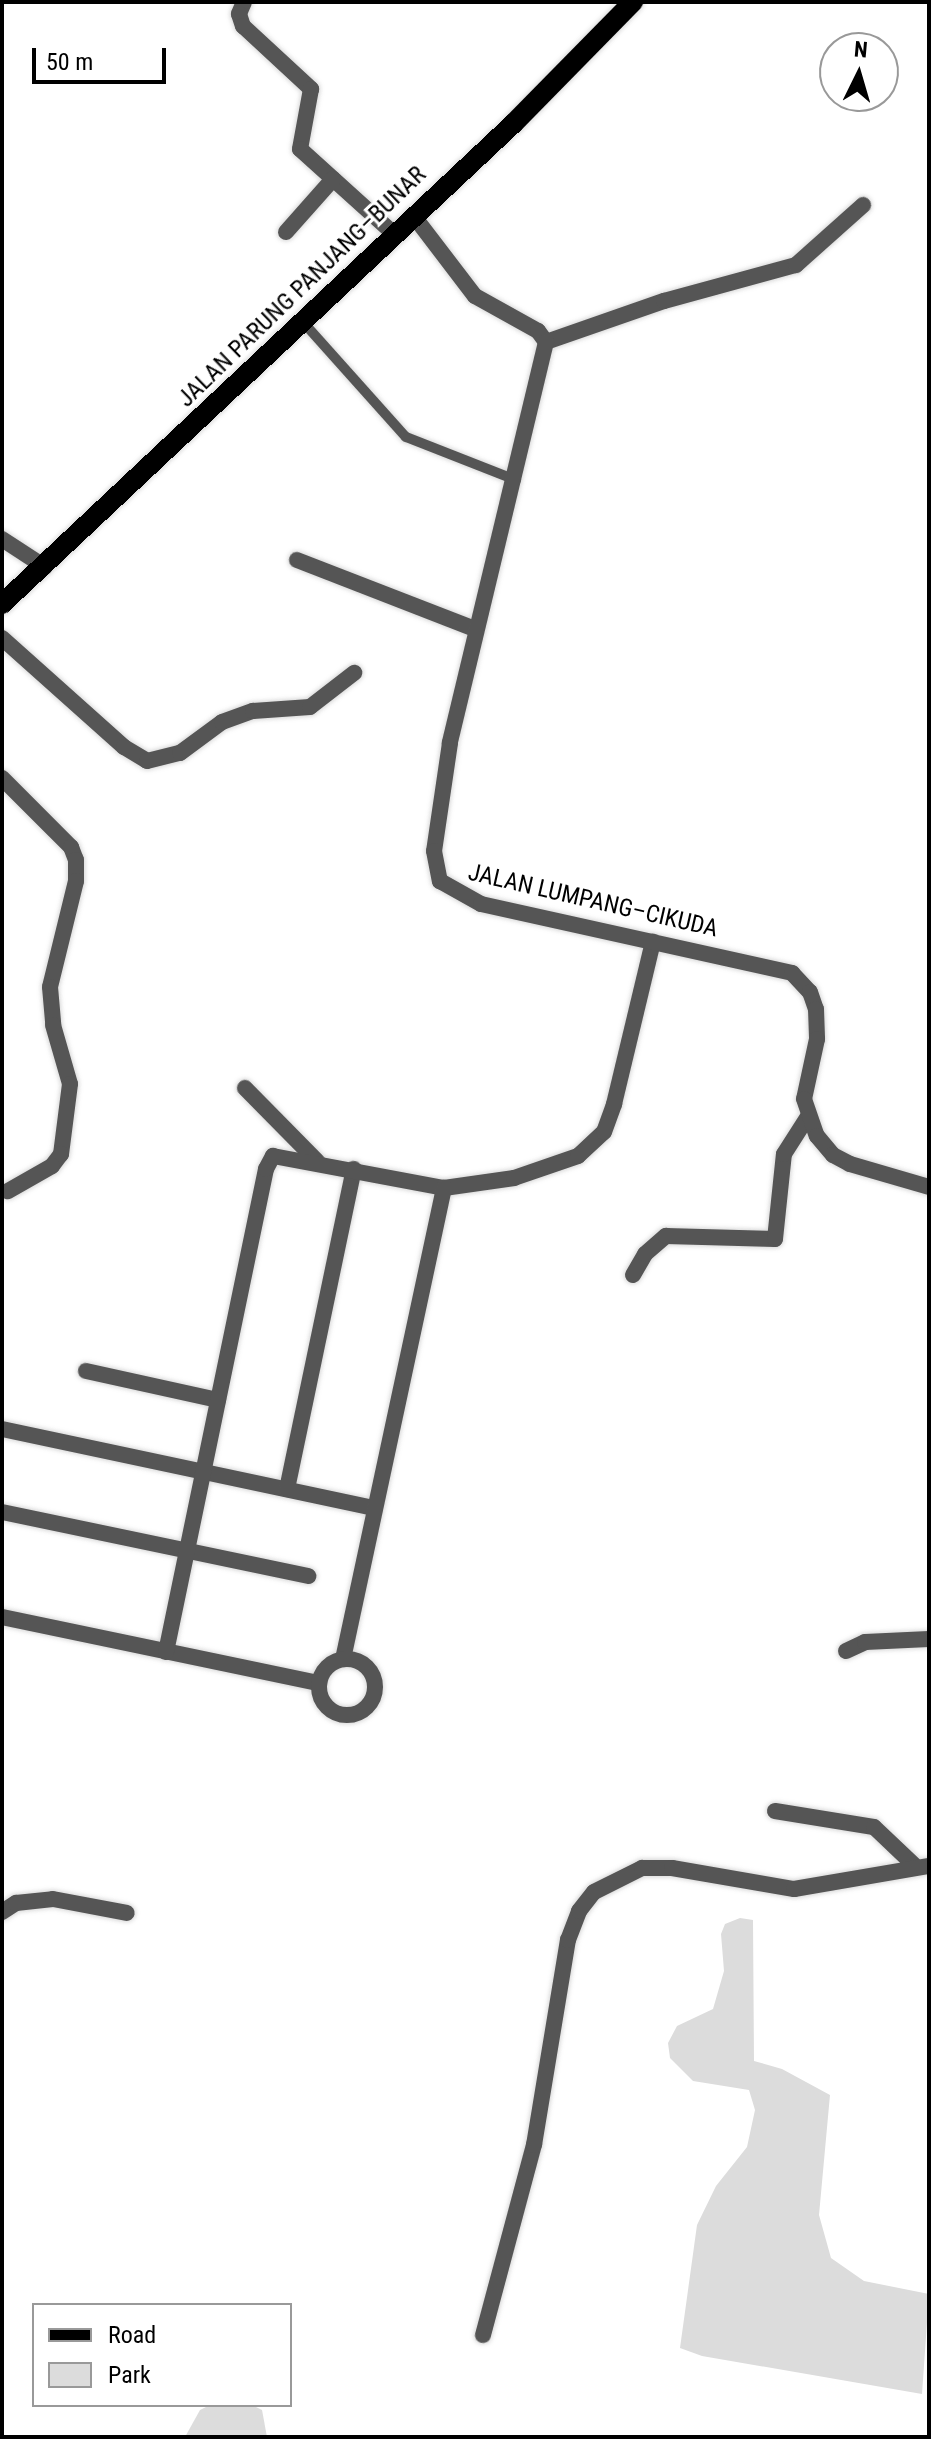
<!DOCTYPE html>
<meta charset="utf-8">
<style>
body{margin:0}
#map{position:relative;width:931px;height:2439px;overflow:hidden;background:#fff;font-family:"Roboto Condensed",sans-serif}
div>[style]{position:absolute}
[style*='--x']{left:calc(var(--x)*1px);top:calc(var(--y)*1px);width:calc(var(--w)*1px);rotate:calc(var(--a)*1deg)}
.green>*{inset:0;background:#dcdcdc}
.roads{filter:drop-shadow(0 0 2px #dbdbdb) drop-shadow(0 0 2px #dbdbdb)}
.service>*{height:10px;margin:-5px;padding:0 5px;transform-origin:5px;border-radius:5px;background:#555}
.minor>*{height:16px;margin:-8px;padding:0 8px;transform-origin:8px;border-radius:8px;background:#555}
.minor>.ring{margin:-8px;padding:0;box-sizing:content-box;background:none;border:16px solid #555;border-radius:50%}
.tertiary>*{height:16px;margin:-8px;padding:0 8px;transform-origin:8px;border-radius:8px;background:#555}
.primary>*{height:20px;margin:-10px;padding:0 10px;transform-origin:10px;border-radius:10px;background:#000}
span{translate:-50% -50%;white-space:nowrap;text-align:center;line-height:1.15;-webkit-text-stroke:6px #fff;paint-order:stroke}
.street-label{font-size:24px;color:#000}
.frame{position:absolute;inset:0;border:4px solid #000;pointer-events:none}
.legend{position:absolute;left:32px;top:2303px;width:260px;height:104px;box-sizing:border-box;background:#fff;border:2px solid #999;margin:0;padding:10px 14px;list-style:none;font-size:24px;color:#000}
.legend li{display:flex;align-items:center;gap:16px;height:40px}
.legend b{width:40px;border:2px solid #999}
.north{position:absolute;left:819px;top:32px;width:80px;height:80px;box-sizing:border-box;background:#fff;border:2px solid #999;border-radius:50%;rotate:5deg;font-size:22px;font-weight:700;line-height:32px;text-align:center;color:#000}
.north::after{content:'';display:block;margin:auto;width:28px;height:36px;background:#000;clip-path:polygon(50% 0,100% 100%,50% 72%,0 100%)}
.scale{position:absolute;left:32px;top:48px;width:134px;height:36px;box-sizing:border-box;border:4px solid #000;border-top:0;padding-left:10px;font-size:24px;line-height:28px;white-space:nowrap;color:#000;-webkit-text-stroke:6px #fff;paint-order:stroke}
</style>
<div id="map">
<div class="green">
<i style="clip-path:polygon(740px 1918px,753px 1920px,754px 2061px,782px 2069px,830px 2095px,819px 2215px,831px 2258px,864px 2281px,929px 2294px,922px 2394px,702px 2356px,680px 2348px,697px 2225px,716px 2186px,747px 2147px,755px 2110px,749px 2090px,693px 2081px,670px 2058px,668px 2043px,677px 2026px,713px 2009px,724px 1971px,721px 1934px,725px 1924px)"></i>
<i style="clip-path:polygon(210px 2405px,252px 2405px,262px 2410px,267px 2437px,185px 2437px,200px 2410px)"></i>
</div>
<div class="roads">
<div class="service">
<i style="--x:303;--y:322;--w:154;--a:48.2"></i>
<i style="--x:406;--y:437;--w:118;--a:21.4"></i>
</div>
<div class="minor">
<i style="--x:244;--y:2;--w:13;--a:113"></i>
<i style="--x:239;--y:14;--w:13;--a:72"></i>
<i style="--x:243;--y:26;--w:93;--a:42.8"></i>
<i style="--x:311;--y:89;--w:61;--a:100.4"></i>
<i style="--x:300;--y:149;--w:127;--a:42.1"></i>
<i style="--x:286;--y:232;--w:71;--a:-48.4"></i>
<i style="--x:546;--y:342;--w:125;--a:-19.2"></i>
<i style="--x:664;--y:301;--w:137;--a:-15.3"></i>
<i style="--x:796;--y:265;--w:90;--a:-41.8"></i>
<i style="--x:2;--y:539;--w:51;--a:33.1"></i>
<i style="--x:297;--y:560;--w:191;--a:21.2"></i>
<i style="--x:2;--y:638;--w:164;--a:41.8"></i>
<i style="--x:124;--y:747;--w:27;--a:31"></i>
<i style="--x:147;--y:761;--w:34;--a:-14"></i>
<i style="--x:180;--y:753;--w:52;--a:-36.4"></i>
<i style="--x:222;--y:722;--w:33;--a:-20"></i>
<i style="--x:253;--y:711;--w:57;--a:-4"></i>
<i style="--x:310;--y:707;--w:56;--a:-37.7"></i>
<i style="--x:2;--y:778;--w:98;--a:45"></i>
<i style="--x:71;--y:847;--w:14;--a:69"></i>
<i style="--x:76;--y:860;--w:21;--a:90"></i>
<i style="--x:76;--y:881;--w:109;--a:103.8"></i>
<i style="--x:50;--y:987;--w:38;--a:85"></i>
<i style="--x:53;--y:1025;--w:61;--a:73.9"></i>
<i style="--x:70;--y:1084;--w:71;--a:97.3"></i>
<i style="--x:61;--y:1154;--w:15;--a:127"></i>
<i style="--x:52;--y:1166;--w:51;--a:150.4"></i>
<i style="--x:245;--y:1088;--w:103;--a:45.4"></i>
<i style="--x:633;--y:1275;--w:24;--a:-60"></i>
<i style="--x:645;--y:1254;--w:28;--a:-41"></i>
<i style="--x:666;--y:1236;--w:109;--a:1.6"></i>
<i style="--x:775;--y:1239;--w:85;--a:-84"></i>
<i style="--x:784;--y:1154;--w:43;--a:-57.4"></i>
<i style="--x:86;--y:1371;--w:135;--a:12.4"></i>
<i style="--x:2;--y:1429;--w:380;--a:12"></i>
<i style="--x:287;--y:1489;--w:327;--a:-78.2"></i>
<i style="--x:2;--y:1512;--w:313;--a:11.8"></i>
<i style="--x:2;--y:1617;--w:324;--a:11.8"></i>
<i style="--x:846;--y:1651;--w:21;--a:-25"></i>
<i style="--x:865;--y:1642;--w:64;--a:-2.7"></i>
<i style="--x:166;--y:1652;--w:493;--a:-78.3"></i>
<i style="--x:266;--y:1169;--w:15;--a:-62"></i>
<i style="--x:273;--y:1156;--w:174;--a:10.6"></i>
<i style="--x:444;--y:1188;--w:71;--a:-8.1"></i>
<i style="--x:514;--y:1178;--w:68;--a:-19"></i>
<i style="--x:578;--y:1156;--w:35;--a:-43"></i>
<i style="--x:604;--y:1132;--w:30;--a:-70"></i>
<i style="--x:614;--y:1104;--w:167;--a:-76.5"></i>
<i style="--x:343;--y:1659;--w:482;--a:-77.9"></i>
<i class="ring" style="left:319px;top:1659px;width:40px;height:40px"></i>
<i style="--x:775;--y:1811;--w:100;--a:9.2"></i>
<i style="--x:874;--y:1827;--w:55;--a:43.5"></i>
<i style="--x:2;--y:1912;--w:17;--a:-33"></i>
<i style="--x:16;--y:1903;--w:37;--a:-6"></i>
<i style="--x:53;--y:1899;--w:75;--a:10.7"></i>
<i style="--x:483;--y:2335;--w:197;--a:-75"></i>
<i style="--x:534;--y:2145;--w:208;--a:-80.6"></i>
<i style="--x:568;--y:1940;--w:31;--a:-69"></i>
<i style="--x:579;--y:1911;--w:24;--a:-52"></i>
<i style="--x:594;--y:1892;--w:54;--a:-26.6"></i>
<i style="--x:642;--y:1868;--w:30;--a:0"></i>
<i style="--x:672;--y:1868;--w:124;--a:9.8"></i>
<i style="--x:794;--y:1889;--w:137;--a:-9.7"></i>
</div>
<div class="tertiary">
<i style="--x:413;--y:215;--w:102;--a:52.6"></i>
<i style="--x:475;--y:296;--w:72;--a:29.1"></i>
<i style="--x:538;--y:331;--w:14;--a:54"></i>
<i style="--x:546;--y:342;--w:412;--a:103.5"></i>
<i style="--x:450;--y:743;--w:109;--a:98.4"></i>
<i style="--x:434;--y:851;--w:31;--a:79"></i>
<i style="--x:440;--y:881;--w:47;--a:29.3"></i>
<i style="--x:481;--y:904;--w:319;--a:12.5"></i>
<i style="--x:792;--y:973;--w:26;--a:47"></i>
<i style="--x:810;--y:992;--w:18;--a:71"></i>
<i style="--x:816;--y:1009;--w:30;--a:88"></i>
<i style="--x:817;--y:1039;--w:61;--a:102.2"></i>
<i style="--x:804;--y:1099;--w:39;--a:71"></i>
<i style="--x:817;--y:1136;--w:25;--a:50"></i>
<i style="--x:833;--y:1155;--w:19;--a:28"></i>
<i style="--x:850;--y:1164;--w:82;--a:16.2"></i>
</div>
<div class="primary">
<i style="--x:2;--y:604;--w:702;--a:-43.21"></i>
<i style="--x:514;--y:123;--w:170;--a:-45.5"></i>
</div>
</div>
<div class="street-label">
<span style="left:302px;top:287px;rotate:-44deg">JALAN PARUNG PANJANG–BUNAR</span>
<span style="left:593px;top:901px;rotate:13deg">JALAN LUMPANG–CIKUDA</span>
</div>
<div class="frame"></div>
<ul class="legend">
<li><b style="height:10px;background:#000"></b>Road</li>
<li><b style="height:22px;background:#dcdcdc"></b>Park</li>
</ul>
<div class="north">N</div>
<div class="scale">50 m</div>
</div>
